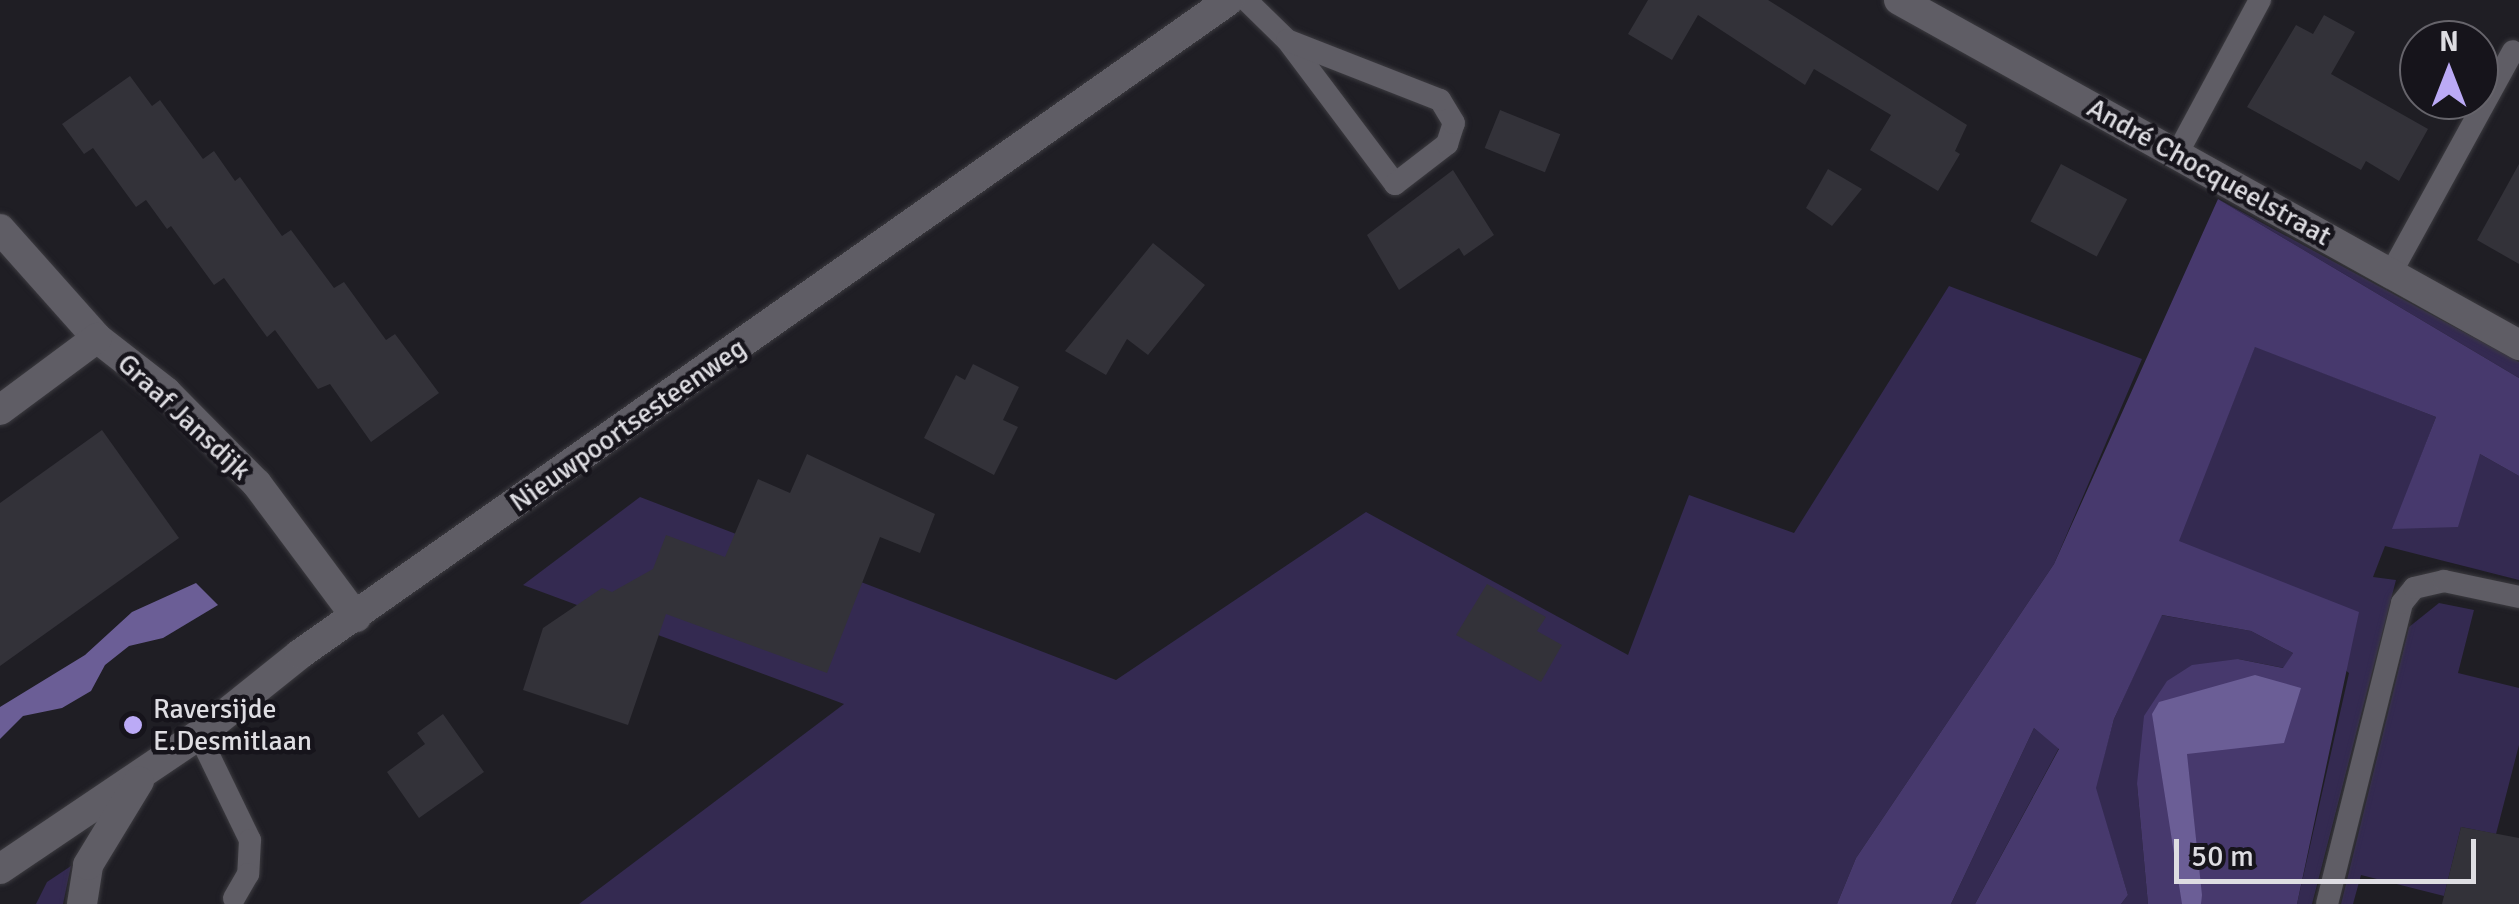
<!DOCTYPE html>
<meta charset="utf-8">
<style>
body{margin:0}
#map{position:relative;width:2519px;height:904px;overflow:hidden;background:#1f1e24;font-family:Signika,sans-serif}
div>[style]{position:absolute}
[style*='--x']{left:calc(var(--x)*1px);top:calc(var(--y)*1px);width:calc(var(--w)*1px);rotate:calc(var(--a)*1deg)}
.green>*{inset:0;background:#342a51}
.forest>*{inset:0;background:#47396d}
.water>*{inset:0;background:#6b5e96}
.building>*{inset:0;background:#333239;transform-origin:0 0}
.roads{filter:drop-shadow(0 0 2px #3c3b40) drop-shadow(0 0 2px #3c3b40)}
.lane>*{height:22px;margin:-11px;padding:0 11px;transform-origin:11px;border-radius:11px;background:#5f5d65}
.street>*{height:30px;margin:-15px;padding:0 15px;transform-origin:15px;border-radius:15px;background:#5f5d65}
.secondary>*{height:30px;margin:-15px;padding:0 15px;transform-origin:15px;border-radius:15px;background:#5f5d65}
.dots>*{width:28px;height:28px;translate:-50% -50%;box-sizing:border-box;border:5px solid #16141b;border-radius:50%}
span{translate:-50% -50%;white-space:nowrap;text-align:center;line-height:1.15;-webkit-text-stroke:9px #16141b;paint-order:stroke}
.street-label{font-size:28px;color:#dedde2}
.poi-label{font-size:28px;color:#dedde2}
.left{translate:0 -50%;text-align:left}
.north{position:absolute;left:2399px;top:20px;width:100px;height:100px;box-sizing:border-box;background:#16141b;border:2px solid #66646b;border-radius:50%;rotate:0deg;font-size:28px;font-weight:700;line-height:40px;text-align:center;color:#dedde2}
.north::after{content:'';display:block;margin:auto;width:35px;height:45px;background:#bbaaf6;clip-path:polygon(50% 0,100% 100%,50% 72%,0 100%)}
.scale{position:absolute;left:2174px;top:839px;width:302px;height:45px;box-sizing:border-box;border:5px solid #dedde2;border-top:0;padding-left:12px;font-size:30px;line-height:35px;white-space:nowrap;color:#dedde2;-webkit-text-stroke:8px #16141b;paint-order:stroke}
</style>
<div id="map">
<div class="green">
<i style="clip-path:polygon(2218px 199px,2519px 362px,2519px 378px)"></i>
<i style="clip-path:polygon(1949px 286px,2142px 359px,2054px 564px,1856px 858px,1837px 904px,579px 904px,844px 704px,523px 585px,640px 497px,1116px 680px,1366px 512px,1628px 655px,1689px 495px,1794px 533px)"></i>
<i style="clip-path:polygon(2255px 346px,2436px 417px,2393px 529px,2480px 454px,2519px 476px,2519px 580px,2385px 546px,2373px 577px,2396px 580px,2312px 904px,2297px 904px,2349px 673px,2178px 541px)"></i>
<i style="clip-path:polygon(2439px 603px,2474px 610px,2458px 673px,2519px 688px,2519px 745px,2496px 834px,2461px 827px,2444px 896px,2361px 875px,2353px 904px,2341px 904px,2409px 627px)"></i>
<i style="clip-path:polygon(2161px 615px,2251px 631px,2293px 653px,2284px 668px,2238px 659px,2137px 784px,2148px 904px,2121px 904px,2128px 895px,2095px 788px,2114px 719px)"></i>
<i style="clip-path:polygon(2034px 728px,2059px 748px,1975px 904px,1951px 904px)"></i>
<i style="clip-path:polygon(71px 866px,63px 904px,36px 904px,47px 882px)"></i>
</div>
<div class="forest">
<i style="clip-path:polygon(2218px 199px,2519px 378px,2519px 476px,2480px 454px,2458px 527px,2392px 529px,2436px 417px,2255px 347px,2179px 541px,2359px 612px,2297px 904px,2148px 904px,2137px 784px,2144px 716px,2167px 681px,2192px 665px,2238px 659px,2283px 668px,2293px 653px,2251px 631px,2162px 615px,2114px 719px,2096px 788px,2128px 895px,2121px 904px,1975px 904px,2059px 749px,2034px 728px,1951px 904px,1837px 904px,1856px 858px,2054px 564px)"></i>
</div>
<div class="water">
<i style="clip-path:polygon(196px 583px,218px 605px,163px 638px,129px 646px,105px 665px,91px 691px,62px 708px,23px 716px,0 739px,0 707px,85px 655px,132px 612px)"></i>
<i style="clip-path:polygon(2255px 675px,2301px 688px,2284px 743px,2187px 754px,2202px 895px,2201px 904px,2182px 904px,2152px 714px,2159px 702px)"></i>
</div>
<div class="building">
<i style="clip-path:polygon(1648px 0,1768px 0,1967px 125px,1955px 151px,1960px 154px,1938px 191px,1870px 150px,1891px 115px,1814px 69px,1805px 85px,1698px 15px,1672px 60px,1628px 34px)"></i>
<i style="clip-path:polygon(2324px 15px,2355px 32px,2331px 74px,2428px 129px,2399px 181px,2366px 161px,2361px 170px,2247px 107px,2296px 25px,2313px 34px)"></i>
<i style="clip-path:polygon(130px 76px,152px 106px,160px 100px,203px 159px,214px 151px,235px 181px,240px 177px,282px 236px,291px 230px,334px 288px,344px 282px,386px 340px,395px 334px,439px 393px,371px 442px,330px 384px,318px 389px,275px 330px,267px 337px,224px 278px,214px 285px,171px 226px,167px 229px,146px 200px,136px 207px,93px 148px,84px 154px,62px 124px)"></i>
<i style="left:1500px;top:110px;width:65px;height:41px;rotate:22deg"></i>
<i style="left:2061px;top:164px;width:75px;height:65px;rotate:28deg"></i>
<i style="clip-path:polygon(2519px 164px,2519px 264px,2477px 240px)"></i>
<i style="clip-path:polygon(1828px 169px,1862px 189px,1832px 226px,1806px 208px)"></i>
<i style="clip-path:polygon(1453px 170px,1494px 235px,1464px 256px,1459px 248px,1399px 290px,1367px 235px)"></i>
<i style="clip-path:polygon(1153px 243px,1205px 285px,1148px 355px,1127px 339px,1106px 375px,1065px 351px)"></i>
<i style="clip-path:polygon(973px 364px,1019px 387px,1003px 420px,1018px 427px,994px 475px,924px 438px,956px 375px,965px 380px)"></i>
<i style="clip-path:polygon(102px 430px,179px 538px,0 666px,0 503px)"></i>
<i style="clip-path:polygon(807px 454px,935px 514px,920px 553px,880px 537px,827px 673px,666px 614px,628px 725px,523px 690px,543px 628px,602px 588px,612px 592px,653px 569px,666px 535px,725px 557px,758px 479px,790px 493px)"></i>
<i style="clip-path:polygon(1487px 584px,1546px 617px,1537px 631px,1562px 645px,1541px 682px,1456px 635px)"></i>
<i style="clip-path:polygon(443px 714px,484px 772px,419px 818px,387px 772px,425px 744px,417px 733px)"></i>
<i style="clip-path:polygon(2461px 827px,2519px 838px,2519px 904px,2442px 904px)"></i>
</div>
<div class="roads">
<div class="lane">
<i style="--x:1246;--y:0;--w:57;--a:44.3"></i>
<i style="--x:1287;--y:40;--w:180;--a:53.1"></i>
<i style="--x:1395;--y:184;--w:66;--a:-37.6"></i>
<i style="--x:1447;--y:144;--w:22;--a:-72"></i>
<i style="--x:1454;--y:123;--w:27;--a:-121"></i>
<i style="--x:1440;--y:100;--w:164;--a:-158.6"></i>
<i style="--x:2177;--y:154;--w:175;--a:-61.7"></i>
<i style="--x:2391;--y:273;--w:253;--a:-61.2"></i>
<i style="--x:199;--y:735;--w:117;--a:64.1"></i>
<i style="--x:250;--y:840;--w:34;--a:93"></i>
<i style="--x:248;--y:874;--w:28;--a:120"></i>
<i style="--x:2327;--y:904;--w:310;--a:-76"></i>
<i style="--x:2402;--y:603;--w:19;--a:-51"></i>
<i style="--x:2414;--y:588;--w:31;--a:-13"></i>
<i style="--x:2444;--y:581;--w:77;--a:12"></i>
</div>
<div class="street">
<i style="--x:1899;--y:0;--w:710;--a:29.09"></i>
<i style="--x:0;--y:229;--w:146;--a:48.3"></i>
<i style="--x:97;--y:338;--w:88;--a:38"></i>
<i style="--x:166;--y:392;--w:129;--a:45.3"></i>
<i style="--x:257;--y:484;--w:166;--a:53.3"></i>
<i style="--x:0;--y:410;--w:121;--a:-36.6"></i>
</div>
<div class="secondary">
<i style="--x:0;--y:869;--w:240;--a:-34"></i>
<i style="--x:199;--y:735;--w:129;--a:-38.7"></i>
<i style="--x:300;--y:654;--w:1136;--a:-35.14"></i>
<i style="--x:82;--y:904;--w:39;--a:-81"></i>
<i style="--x:88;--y:865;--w:98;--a:-58.7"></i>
</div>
</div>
<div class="dots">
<i style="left:133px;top:725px;background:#bbaaf6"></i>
</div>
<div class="street-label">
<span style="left:2209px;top:172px;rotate:29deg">André Chocqueelstraat</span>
<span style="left:184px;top:417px;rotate:43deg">Graaf Jansdijk</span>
<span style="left:628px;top:425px;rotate:-35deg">Nieuwpoortsesteenweg</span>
</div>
<div class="poi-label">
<span class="left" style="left:153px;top:725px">Raversijde<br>E.Desmitlaan</span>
</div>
<div class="north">N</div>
<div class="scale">50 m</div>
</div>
